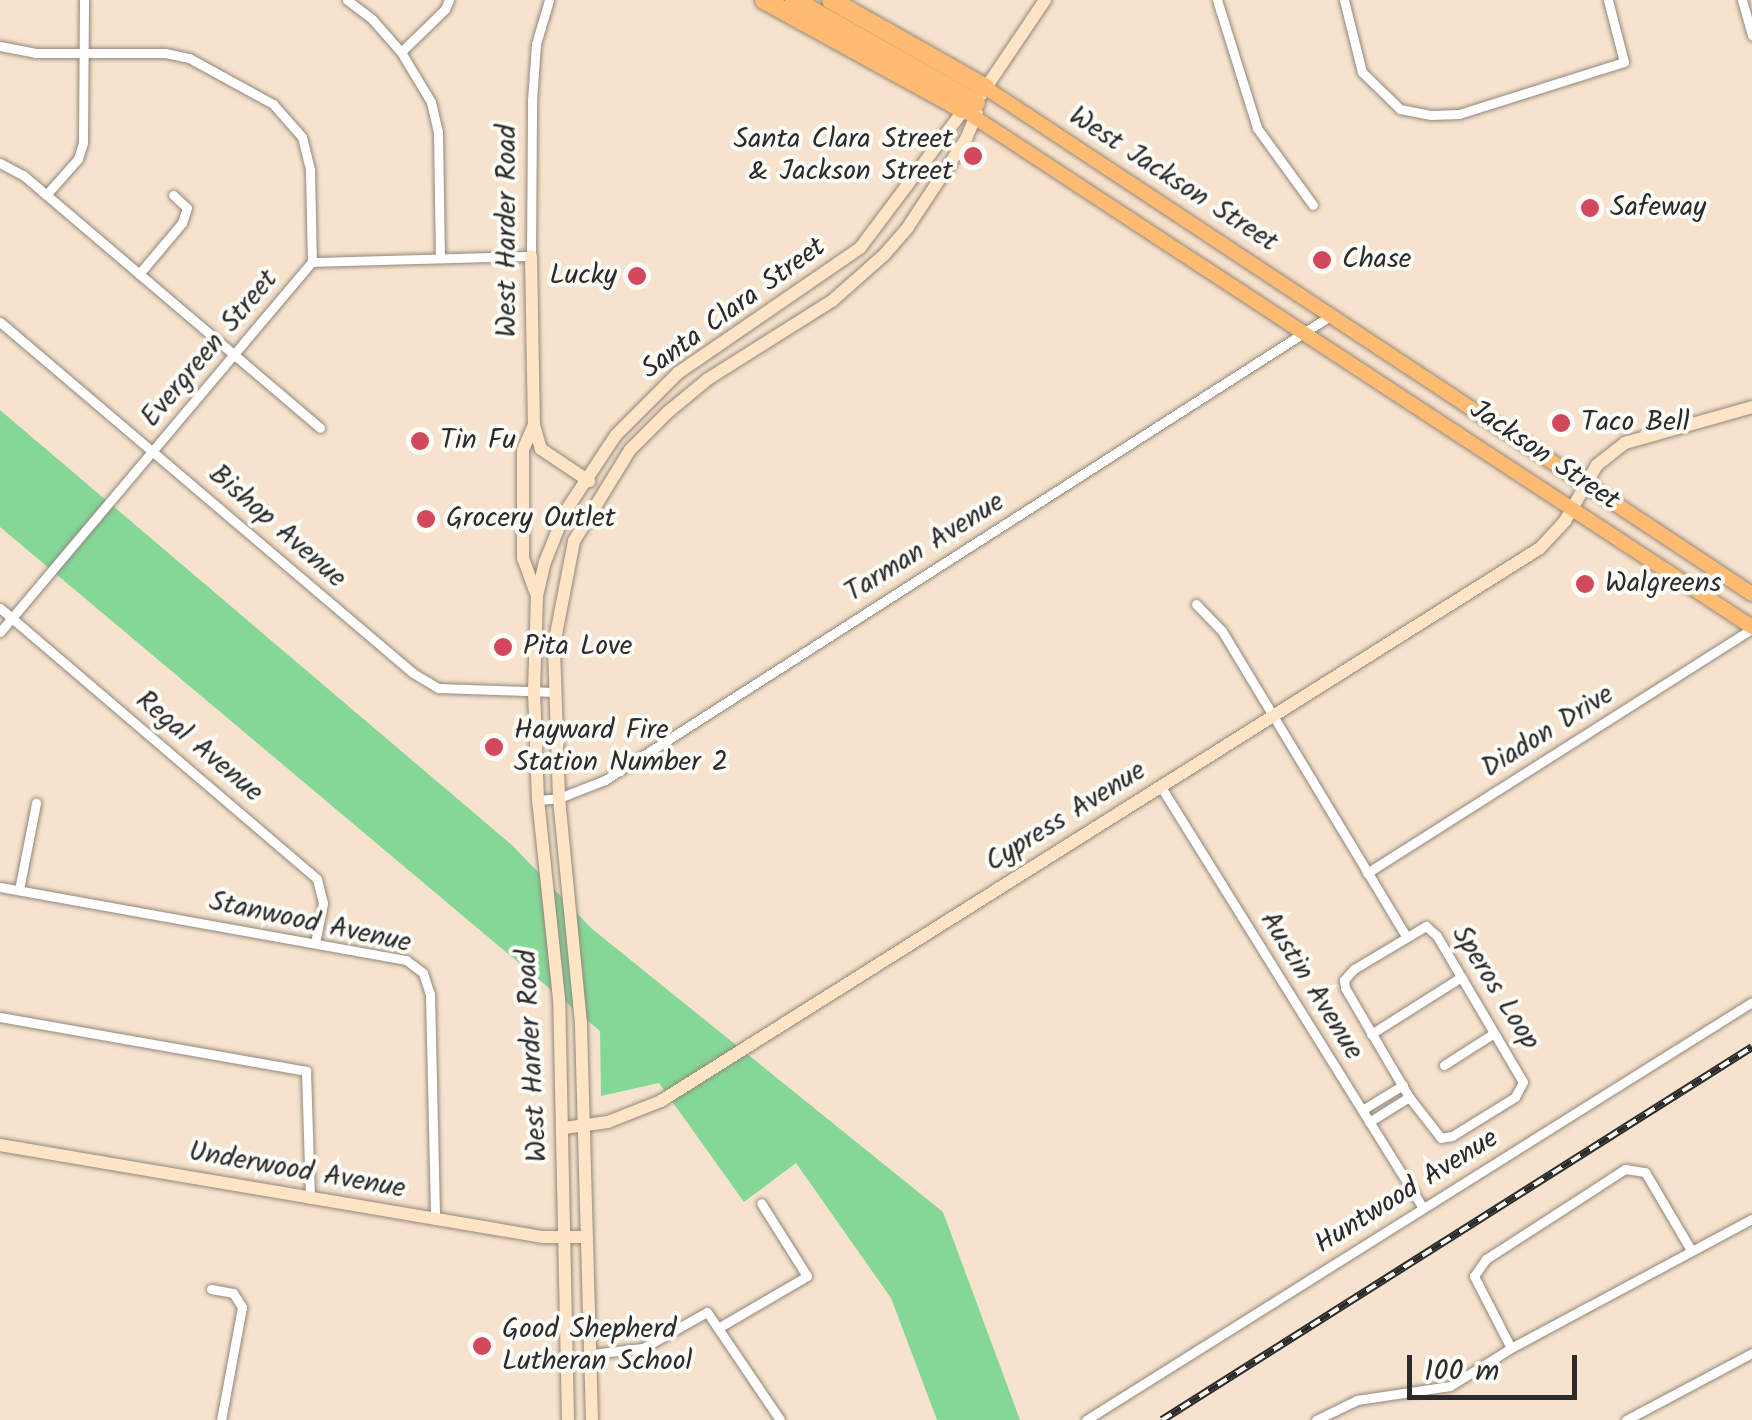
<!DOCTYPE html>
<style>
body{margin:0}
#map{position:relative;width:1752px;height:1420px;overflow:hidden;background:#f7e3cd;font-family:Kalam,sans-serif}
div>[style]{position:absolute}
.green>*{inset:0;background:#85d798}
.roads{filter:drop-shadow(0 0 2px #91877c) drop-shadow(0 0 2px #91877c)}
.street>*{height:9px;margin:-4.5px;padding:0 4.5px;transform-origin:4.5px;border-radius:4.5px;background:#fff}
.secondary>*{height:12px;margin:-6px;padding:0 6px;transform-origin:6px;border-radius:6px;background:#ffe4c6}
.primary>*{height:14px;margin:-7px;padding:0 7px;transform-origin:7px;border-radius:7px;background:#ffbb71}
.highway>*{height:18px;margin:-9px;padding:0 9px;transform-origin:9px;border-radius:9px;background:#ffbb71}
.rail>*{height:8px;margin-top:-4px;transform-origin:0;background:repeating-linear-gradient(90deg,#fdfcf7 0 11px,#2b2b2b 0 22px);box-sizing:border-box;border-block:2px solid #2b2b2b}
.dots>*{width:28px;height:28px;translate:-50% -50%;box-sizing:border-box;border:5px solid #fdfcf7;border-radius:50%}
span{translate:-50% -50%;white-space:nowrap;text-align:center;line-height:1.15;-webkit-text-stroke:8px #fdfcf7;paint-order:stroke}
.poi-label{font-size:28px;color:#2b2b2b}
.right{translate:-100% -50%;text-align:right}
.left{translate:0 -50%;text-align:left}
.street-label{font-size:28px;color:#2b2b2b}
.scale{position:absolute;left:1407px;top:1355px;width:170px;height:45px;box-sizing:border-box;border:5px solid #2b2b2b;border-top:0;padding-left:12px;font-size:30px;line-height:35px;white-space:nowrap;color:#2b2b2b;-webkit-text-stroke:8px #fdfcf7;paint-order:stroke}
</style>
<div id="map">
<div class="green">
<div style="clip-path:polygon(0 410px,513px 846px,591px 928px,943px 1212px,1020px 1420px,937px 1420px,891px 1298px,796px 1163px,744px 1202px,659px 1083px,601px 1096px,600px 1031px,0 527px)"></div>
</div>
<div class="roads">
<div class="street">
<div style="left:347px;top:0;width:31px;rotate:37deg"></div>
<div style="left:372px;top:19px;width:44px;rotate:48.7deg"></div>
<div style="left:401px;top:52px;width:58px;rotate:59deg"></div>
<div style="left:431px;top:102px;width:31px;rotate:77deg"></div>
<div style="left:438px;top:132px;width:126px;rotate:89.1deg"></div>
<div style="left:1217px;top:0;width:134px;rotate:72.6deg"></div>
<div style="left:1257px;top:128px;width:95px;rotate:54deg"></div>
<div style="left:1344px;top:0;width:74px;rotate:76deg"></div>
<div style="left:1362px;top:72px;width:53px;rotate:44.2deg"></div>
<div style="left:1400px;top:109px;width:32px;rotate:11deg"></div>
<div style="left:1431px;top:115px;width:28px;rotate:-2deg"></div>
<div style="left:1459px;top:114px;width:173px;rotate:-17.5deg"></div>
<div style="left:1624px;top:62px;width:64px;rotate:-104.5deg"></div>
<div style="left:1742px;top:0;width:37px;rotate:74deg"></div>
<div style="left:0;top:46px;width:36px;rotate:11deg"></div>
<div style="left:35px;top:53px;width:130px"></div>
<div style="left:165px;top:53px;width:25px;rotate:12deg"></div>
<div style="left:189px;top:58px;width:96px;rotate:28.7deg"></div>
<div style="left:273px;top:104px;width:44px;rotate:48.7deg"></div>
<div style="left:302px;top:137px;width:34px;rotate:76deg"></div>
<div style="left:310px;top:170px;width:92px;rotate:88.8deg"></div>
<div style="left:401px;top:52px;width:62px;rotate:-44.3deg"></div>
<div style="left:445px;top:9px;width:10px;rotate:-66deg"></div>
<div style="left:0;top:163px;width:26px;rotate:28deg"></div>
<div style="left:23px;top:175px;width:390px;rotate:40.4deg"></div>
<div style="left:46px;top:195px;width:48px;rotate:-48.4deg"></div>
<div style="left:78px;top:159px;width:17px;rotate:-73deg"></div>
<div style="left:83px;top:143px;width:143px;rotate:-89.6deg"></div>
<div style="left:139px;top:274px;width:67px;rotate:-49.9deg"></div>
<div style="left:182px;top:223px;width:16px;rotate:-72deg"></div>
<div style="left:187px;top:208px;width:19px;rotate:-137deg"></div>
<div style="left:0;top:322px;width:542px;rotate:40.36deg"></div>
<div style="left:413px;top:673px;width:29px;rotate:31deg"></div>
<div style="left:438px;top:688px;width:117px;rotate:2deg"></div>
<div style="left:1196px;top:604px;width:37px;rotate:46deg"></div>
<div style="left:1222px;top:631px;width:356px;rotate:58.9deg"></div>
<div style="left:0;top:608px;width:417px;rotate:40.5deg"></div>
<div style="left:317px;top:879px;width:25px;rotate:76deg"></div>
<div style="left:323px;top:903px;width:41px;rotate:101.3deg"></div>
<div style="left:0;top:632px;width:484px;rotate:-49.9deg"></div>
<div style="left:312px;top:262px;width:219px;rotate:-1.6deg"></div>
<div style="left:531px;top:256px;width:155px;rotate:-89.6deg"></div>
<div style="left:532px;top:101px;width:57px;rotate:-86deg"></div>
<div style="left:536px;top:44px;width:46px;rotate:-73.5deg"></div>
<div style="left:1161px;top:787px;width:496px;rotate:58.1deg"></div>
<div style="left:538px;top:800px;width:21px;rotate:-5deg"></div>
<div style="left:559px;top:798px;width:49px;rotate:-21.4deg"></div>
<div style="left:605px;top:780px;width:861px;rotate:-32.62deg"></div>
<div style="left:1367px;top:873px;width:456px;rotate:-32.4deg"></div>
<div style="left:0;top:887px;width:413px;rotate:10.2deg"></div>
<div style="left:406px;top:960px;width:21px;rotate:37deg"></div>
<div style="left:423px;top:973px;width:22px;rotate:72deg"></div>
<div style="left:430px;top:994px;width:226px;rotate:88.7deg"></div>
<div style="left:19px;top:890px;width:89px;rotate:-78.9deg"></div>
<div style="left:1426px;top:926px;width:15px;rotate:42deg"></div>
<div style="left:1437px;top:936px;width:169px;rotate:59.5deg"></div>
<div style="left:1523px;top:1082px;width:17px;rotate:118deg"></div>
<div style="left:1515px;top:1097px;width:74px;rotate:148.2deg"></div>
<div style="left:1452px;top:1136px;width:11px;rotate:170deg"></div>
<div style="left:1441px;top:1138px;width:52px;rotate:-128deg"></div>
<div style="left:1409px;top:1097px;width:126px;rotate:-120.4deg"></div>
<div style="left:1345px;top:988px;width:8px;rotate:-97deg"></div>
<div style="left:1344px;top:980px;width:15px;rotate:-48deg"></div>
<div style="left:1354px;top:969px;width:84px;rotate:-30.8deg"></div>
<div style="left:0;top:1017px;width:311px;rotate:10deg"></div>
<div style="left:306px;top:1071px;width:128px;rotate:88.2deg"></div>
<div style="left:1371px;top:1034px;width:107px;rotate:-32.3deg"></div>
<div style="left:1444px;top:1065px;width:59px;rotate:-32.6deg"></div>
<div style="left:1362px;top:1110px;width:48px;rotate:-31.4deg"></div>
<div style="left:1369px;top:1122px;width:47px;rotate:-32deg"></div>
<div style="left:211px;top:1289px;width:22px;rotate:10deg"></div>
<div style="left:233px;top:1293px;width:17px;rotate:57deg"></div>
<div style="left:242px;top:1307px;width:115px;rotate:100.5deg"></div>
<div style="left:718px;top:1328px;width:103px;rotate:-30.3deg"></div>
<div style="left:807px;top:1276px;width:86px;rotate:-122.2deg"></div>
<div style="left:1511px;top:1348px;width:81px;rotate:-117.2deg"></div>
<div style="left:1474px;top:1276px;width:21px;rotate:-55deg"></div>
<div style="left:1486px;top:1259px;width:166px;rotate:-32.9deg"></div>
<div style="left:1625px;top:1169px;width:20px;rotate:9deg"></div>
<div style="left:1645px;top:1172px;width:91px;rotate:59.5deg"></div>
<div style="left:592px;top:1354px;width:51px;rotate:-6.7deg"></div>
<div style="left:643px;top:1348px;width:73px;rotate:-29.4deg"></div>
<div style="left:707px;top:1312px;width:130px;rotate:55.9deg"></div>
<div style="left:1086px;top:1420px;width:786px;rotate:-32.11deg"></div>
<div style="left:1316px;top:1420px;width:46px;rotate:-26deg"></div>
<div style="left:1357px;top:1400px;width:94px;rotate:-8.6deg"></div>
<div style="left:1450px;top:1386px;width:72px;rotate:-31.9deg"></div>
<div style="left:1511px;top:1348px;width:273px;rotate:-28.2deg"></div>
<div style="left:1626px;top:1420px;width:143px;rotate:-28deg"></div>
</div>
<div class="secondary">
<div style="left:981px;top:95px;width:115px;rotate:-56deg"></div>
<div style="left:531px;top:256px;width:169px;rotate:89deg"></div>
<div style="left:534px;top:425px;width:25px;rotate:74deg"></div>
<div style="left:541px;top:449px;width:58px;rotate:33.7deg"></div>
<div style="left:534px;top:425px;width:27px;rotate:114deg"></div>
<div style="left:523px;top:450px;width:108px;rotate:90deg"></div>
<div style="left:523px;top:558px;width:37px;rotate:70deg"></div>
<div style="left:564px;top:1128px;width:44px;rotate:-7.8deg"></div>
<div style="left:608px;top:1122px;width:57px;rotate:-21.6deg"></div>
<div style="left:661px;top:1101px;width:1038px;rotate:-32.17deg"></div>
<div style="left:1540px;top:548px;width:37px;rotate:-47deg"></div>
<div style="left:1565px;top:521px;width:64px;rotate:-60.3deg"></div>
<div style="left:1597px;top:465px;width:36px;rotate:-38deg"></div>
<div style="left:1625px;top:443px;width:132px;rotate:-15.8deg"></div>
<div style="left:0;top:1145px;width:551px;rotate:9.62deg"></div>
<div style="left:543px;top:1237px;width:43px"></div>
<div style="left:568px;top:1420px;width:421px;rotate:-91.2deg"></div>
<div style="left:559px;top:999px;width:200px;rotate:-96deg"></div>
<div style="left:538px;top:800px;width:109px;rotate:-92.1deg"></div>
<div style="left:534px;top:691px;width:95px;rotate:-88.2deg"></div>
<div style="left:537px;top:596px;width:35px;rotate:-77deg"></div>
<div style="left:545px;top:562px;width:54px;rotate:-68.2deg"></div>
<div style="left:565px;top:512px;width:92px;rotate:-56.5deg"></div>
<div style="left:616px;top:435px;width:88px;rotate:-45deg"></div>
<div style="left:678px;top:373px;width:221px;rotate:-34.5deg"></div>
<div style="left:860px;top:248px;width:176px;rotate:-53.1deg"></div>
<div style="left:592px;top:1420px;width:397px;rotate:-91.6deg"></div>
<div style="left:581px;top:1023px;width:226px;rotate:-95.6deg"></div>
<div style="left:559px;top:798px;width:153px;rotate:-91.9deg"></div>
<div style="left:554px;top:645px;width:106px;rotate:-79.1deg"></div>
<div style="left:574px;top:541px;width:107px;rotate:-58.4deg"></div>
<div style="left:630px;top:450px;width:54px;rotate:-45deg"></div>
<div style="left:668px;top:412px;width:52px;rotate:-39.5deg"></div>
<div style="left:708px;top:379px;width:146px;rotate:-32.2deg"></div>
<div style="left:832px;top:301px;width:69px;rotate:-41.5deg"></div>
<div style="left:884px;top:255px;width:37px;rotate:-49deg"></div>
<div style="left:908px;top:227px;width:105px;rotate:-56.6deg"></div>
<div style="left:966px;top:139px;width:28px;rotate:-67deg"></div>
</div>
<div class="primary">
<div style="left:986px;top:88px;width:918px;rotate:33.45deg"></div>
<div style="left:962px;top:109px;width:945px;rotate:33.25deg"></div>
</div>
<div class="highway">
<div style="left:764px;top:0;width:226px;rotate:28.8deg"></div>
<div style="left:794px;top:0;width:209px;rotate:29.5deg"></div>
<div style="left:831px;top:0;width:178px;rotate:29.6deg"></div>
</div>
</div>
<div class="rail">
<div style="left:1162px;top:1420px;width:698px;rotate:-32.3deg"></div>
</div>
<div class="dots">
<div style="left:973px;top:156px;background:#d1495b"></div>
<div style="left:1590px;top:208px;background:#d1495b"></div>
<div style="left:1322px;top:260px;background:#d1495b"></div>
<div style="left:637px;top:276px;background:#d1495b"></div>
<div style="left:1561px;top:423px;background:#d1495b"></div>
<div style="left:420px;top:441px;background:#d1495b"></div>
<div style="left:426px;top:519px;background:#d1495b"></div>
<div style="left:1585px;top:584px;background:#d1495b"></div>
<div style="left:503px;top:647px;background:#d1495b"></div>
<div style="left:494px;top:747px;background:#d1495b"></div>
<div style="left:482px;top:1346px;background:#d1495b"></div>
</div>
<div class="poi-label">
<span class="right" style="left:953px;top:156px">Santa Clara Street<br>&amp; Jackson Street</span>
<span class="left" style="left:1610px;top:208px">Safeway</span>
<span class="left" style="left:1342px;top:260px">Chase</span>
<span class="right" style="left:617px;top:276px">Lucky</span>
<span class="left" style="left:1581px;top:423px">Taco Bell</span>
<span class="left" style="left:440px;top:441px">Tin Fu</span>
<span class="left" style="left:446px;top:519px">Grocery Outlet</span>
<span class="left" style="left:1605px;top:584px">Walgreens</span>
<span class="left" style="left:523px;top:647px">Pita Love</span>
<span class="left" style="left:514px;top:747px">Hayward Fire<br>Station Number 2</span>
<span class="left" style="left:502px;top:1346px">Good Shepherd<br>Lutheran School</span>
</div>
<div class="street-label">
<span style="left:1173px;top:180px;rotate:33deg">West Jackson Street</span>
<span style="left:508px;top:231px;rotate:-90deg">West Harder Road</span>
<span style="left:734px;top:309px;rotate:-36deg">Santa Clara Street</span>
<span style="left:210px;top:349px;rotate:-50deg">Evergreen Street</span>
<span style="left:1544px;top:456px;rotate:34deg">Jackson Street</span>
<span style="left:277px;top:527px;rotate:41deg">Bishop Avenue</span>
<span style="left:925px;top:548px;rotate:-32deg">Tarman Avenue</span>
<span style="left:1548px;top:732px;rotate:-32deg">Diadon Drive</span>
<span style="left:199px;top:747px;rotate:40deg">Regal Avenue</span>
<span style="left:1066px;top:817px;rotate:-32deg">Cypress Avenue</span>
<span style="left:310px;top:923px;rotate:12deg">Stanwood Avenue</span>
<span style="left:1311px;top:986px;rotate:58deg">Austin Avenue</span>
<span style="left:1495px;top:988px;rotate:58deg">Speros Loop</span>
<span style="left:533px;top:1056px;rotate:-93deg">West Harder Road</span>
<span style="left:297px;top:1171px;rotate:10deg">Underwood Avenue</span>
<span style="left:1407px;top:1192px;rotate:-32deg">Huntwood Avenue</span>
</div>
<div class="scale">100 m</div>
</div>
